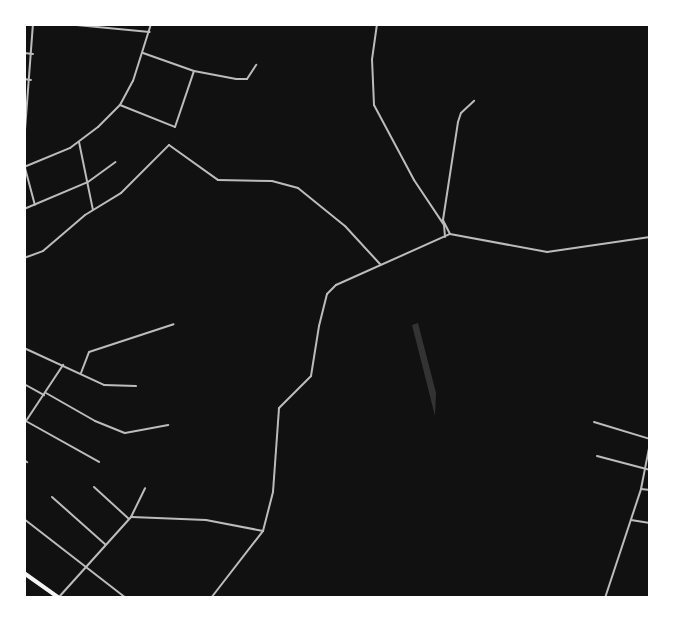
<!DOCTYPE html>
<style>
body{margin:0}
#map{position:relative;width:674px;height:622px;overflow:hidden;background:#111;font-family:Manrope,sans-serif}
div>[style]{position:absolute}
.water>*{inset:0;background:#333}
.minor>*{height:2px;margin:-1px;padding:0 1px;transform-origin:1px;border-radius:1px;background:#bcbcbc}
.trunk>*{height:4px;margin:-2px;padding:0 2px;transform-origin:2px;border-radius:2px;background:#f5f5f5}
span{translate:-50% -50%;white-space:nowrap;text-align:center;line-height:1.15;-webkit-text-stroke:6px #fff;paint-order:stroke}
.frame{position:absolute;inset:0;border:26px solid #fff;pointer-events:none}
</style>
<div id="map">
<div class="water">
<div style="clip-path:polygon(418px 323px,436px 393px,435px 416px,412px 325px)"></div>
</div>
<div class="minor">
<div style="left:66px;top:24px;width:84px;rotate:5.4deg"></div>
<div style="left:377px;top:24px;width:35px;rotate:98deg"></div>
<div style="left:372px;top:59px;width:46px;rotate:87.5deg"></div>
<div style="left:374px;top:105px;width:85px;rotate:61.9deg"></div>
<div style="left:414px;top:180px;width:54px;rotate:56.3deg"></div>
<div style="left:444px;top:225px;width:12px;rotate:85deg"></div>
<div style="left:24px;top:25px;width:8px;rotate:-7deg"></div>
<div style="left:24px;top:53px;width:9px;rotate:6deg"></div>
<div style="left:143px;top:53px;width:54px;rotate:19.4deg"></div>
<div style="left:194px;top:71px;width:43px;rotate:10.8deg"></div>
<div style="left:236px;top:79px;width:11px"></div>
<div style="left:247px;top:79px;width:17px;rotate:-57deg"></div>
<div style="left:24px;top:79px;width:7px;rotate:8deg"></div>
<div style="left:120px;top:105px;width:59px;rotate:21.8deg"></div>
<div style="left:175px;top:127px;width:59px;rotate:-71.3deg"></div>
<div style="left:79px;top:142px;width:69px;rotate:78.4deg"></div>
<div style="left:24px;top:143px;width:119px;rotate:-85.7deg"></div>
<div style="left:24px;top:167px;width:50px;rotate:-22.4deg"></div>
<div style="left:70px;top:148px;width:35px;rotate:-37deg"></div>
<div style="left:98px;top:127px;width:31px;rotate:-45deg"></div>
<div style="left:120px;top:105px;width:27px;rotate:-62deg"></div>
<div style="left:133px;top:81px;width:60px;rotate:-72.5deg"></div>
<div style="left:25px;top:168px;width:38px;rotate:75deg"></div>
<div style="left:24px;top:209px;width:69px;rotate:-22.9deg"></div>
<div style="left:88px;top:182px;width:34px;rotate:-36deg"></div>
<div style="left:450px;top:234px;width:16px;rotate:-117deg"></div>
<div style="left:443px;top:220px;width:99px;rotate:-81.3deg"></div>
<div style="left:458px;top:122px;width:9px;rotate:-72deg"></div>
<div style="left:461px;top:113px;width:18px;rotate:-43deg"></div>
<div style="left:24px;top:258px;width:20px;rotate:-20deg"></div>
<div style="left:43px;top:251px;width:55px;rotate:-40.6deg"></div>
<div style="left:85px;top:215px;width:42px;rotate:-31.4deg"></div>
<div style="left:121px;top:193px;width:68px;rotate:-45deg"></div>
<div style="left:169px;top:145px;width:60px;rotate:35.5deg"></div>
<div style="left:218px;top:180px;width:54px;rotate:1.1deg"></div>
<div style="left:272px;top:181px;width:27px;rotate:15deg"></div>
<div style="left:298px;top:188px;width:60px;rotate:39deg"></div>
<div style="left:345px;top:226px;width:52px;rotate:47.4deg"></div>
<div style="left:24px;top:348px;width:88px;rotate:24.8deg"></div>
<div style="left:104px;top:385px;width:32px;rotate:2deg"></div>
<div style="left:81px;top:373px;width:22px;rotate:-69deg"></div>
<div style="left:89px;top:352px;width:89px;rotate:-18.2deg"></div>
<div style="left:24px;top:384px;width:23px;rotate:29deg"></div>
<div style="left:46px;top:393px;width:56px;rotate:29.7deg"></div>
<div style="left:95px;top:421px;width:32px;rotate:22deg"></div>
<div style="left:125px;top:433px;width:44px;rotate:-10.5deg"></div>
<div style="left:24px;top:420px;width:86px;rotate:29.2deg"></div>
<div style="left:594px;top:422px;width:59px;rotate:16.9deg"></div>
<div style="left:24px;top:424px;width:71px;rotate:-56.5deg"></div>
<div style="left:597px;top:456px;width:55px;rotate:14.8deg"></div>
<div style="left:24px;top:460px;width:4px;rotate:34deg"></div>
<div style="left:94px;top:487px;width:47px;rotate:42.4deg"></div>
<div style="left:641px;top:489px;width:9px;rotate:6deg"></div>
<div style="left:52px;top:497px;width:71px;rotate:41.6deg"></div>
<div style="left:132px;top:517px;width:74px;rotate:2.3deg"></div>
<div style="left:206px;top:520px;width:58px;rotate:10.9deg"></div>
<div style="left:24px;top:519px;width:129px;rotate:37.8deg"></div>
<div style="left:631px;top:520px;width:19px;rotate:9deg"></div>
<div style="left:59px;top:597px;width:108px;rotate:-48deg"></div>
<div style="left:131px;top:517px;width:32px;rotate:-64deg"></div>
<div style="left:211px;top:598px;width:85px;rotate:-52.2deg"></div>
<div style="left:263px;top:531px;width:40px;rotate:-75.6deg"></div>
<div style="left:273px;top:492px;width:84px;rotate:-85.9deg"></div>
<div style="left:279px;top:408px;width:45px;rotate:-45deg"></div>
<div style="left:311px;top:376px;width:51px;rotate:-80.9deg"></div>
<div style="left:319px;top:326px;width:33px;rotate:-76deg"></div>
<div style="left:327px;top:294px;width:13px;rotate:-45deg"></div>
<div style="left:336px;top:285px;width:125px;rotate:-24.1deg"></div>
<div style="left:450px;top:234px;width:99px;rotate:10.5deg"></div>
<div style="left:547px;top:252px;width:104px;rotate:-8.3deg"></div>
<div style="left:605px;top:598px;width:115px;rotate:-71.7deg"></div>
<div style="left:641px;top:489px;width:47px;rotate:-78.9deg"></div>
</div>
<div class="trunk">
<div style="left:24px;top:573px;width:43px;rotate:35.5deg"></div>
</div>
<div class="frame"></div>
</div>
